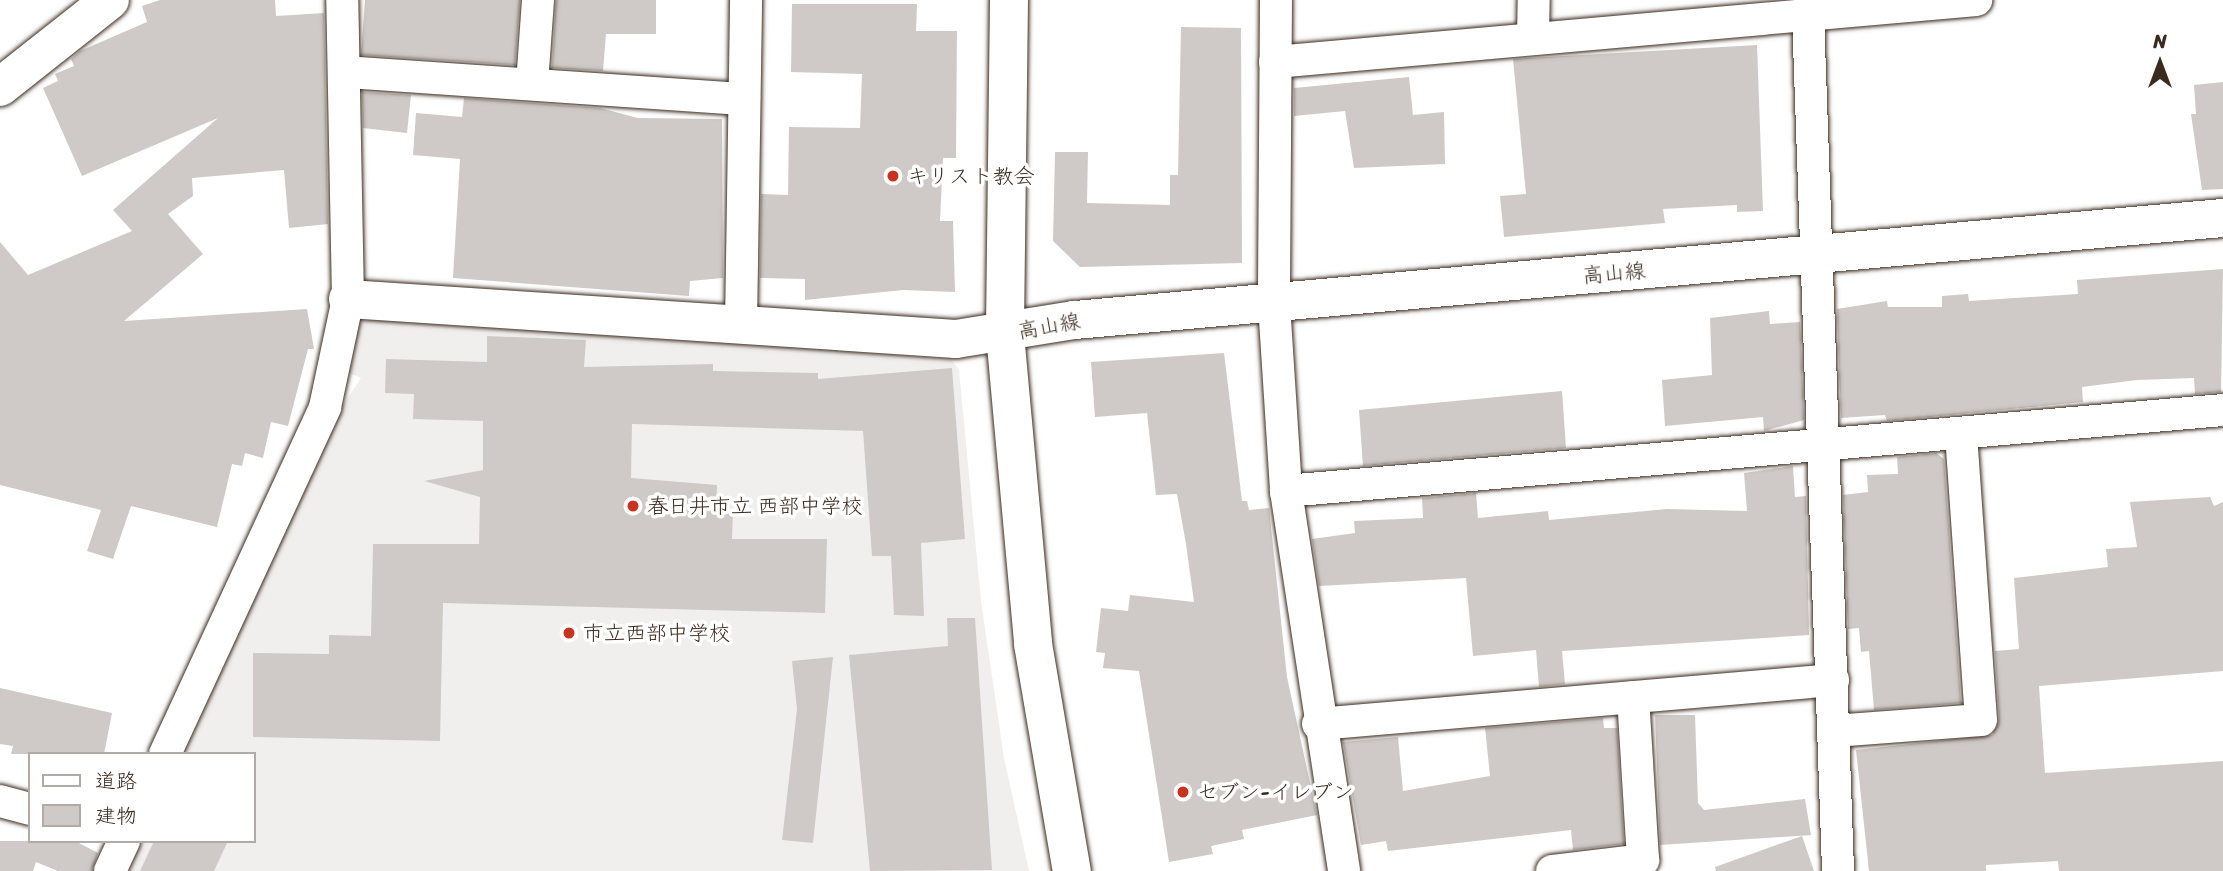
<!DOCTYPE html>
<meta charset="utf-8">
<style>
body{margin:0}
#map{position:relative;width:2223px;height:871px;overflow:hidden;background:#fff;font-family:Sriracha,"Klee One",sans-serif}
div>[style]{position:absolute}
.built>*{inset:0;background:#f1efee}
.building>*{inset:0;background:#cfcac7}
.roads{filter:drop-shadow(0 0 2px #3b2a1e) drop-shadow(0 0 2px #3b2a1e)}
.minor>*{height:32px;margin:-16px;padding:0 16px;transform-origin:16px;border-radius:16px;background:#fff}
.tertiary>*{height:38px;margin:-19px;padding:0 19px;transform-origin:19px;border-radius:19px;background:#fff}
.primary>*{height:38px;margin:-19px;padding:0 19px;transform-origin:19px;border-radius:19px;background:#fff}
.dots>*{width:19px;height:19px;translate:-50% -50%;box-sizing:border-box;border:4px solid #fff;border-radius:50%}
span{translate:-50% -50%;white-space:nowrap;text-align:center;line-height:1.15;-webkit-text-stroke:7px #fff;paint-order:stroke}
.poi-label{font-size:21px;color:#3b2a1e}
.left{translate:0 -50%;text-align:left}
.street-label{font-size:21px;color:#3b2a1e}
.legend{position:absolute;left:28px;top:752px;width:228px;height:91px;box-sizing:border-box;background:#fff;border:2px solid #b1aaa5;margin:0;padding:9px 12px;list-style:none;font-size:21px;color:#3b2a1e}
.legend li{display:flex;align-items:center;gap:14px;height:35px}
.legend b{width:35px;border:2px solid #b1aaa5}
.north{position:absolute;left:2125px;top:28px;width:70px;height:70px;-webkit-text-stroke:5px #fff;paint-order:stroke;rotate:0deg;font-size:19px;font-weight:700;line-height:28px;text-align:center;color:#3b2a1e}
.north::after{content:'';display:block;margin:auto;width:24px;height:32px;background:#3b2a1e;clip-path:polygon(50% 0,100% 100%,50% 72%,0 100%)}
</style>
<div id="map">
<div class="built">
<div style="clip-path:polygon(377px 315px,951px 359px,959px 370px,981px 601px,1004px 758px,1029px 871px,121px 871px,135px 841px,254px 841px,254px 754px,176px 754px,339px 411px,361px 378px,349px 373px,356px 326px)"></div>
</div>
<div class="building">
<div style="clip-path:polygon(160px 0,275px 0,276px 16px,324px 13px,328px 224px,289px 228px,284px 170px,192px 178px,193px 196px,168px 214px,203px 254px,124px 321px,307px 309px,314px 349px,308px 349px,288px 426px,271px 422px,263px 458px,245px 453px,242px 466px,232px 464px,217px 527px,131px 506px,113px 559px,87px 551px,101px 510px,0 485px,0 242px,28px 275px,132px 231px,113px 210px,218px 118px,82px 176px,43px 88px,58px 81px,55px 74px,74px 66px,71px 59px,80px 51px,147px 22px,142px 6px)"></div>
<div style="clip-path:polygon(365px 0,520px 0,515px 65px,361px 55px)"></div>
<div style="clip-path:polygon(556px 0,656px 0,656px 34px,606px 34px,603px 71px,552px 68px)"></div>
<div style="clip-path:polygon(792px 4px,917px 4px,916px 31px,957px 31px,956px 158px,943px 158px,940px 221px,953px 221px,955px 292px,903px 290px,805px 300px,805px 279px,760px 278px,761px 194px,788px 195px,789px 127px,860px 128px,862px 74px,791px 72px)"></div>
<div style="clip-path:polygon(1181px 27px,1241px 28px,1242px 263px,1080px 267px,1053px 241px,1055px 152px,1088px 152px,1087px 203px,1170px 205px,1170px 175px,1178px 175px)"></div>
<div style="clip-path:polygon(1757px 45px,1763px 211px,1737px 212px,1737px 205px,1663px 209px,1665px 223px,1504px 237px,1500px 196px,1526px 194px,1513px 59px)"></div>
<div style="clip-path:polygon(1409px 77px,1413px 115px,1444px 112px,1445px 164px,1354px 168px,1345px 111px,1294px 116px,1294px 88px)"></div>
<div style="clip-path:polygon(2223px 82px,2223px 189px,2202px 190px,2191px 114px,2196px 114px,2194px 85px)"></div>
<div style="clip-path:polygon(362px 92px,411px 95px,407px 133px,363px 128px)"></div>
<div style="clip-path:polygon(464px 98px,600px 108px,638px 118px,722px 119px,723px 278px,690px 281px,689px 296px,453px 278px,460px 159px,413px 155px,416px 113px,462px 117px)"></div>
<div style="clip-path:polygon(2223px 269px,2221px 392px,2195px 394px,2194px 378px,2137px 380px,2082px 387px,2083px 402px,1887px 421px,1885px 415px,1841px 418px,1837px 309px,1887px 301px,1888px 307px,1942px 307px,1942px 296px,1968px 294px,1969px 301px,2078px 294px,2077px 280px)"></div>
<div style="clip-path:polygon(1769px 311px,1770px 324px,1800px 322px,1804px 420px,1764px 431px,1763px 417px,1665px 426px,1662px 380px,1712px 375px,1710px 318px)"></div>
<div style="clip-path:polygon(487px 336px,586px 340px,584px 367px,713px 364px,713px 371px,818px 373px,818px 379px,952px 368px,965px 539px,921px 543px,924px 616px,894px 615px,891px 556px,872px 556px,863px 431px,632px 424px,631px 478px,717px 485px,716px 509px,733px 511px,732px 539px,827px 539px,825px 613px,443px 603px,440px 741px,253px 737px,253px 653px,329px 654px,329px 635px,371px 636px,373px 544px,479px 544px,480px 497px,424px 481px,483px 470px,483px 421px,413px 419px,414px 394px,385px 393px,386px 359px,487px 362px)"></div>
<div style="clip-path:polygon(1224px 353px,1242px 501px,1247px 501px,1249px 510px,1269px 508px,1287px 677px,1317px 815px,1242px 830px,1244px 839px,1211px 846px,1213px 854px,1169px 862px,1139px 671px,1103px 668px,1105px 653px,1096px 652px,1101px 608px,1128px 611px,1130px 595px,1194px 602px,1186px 544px,1177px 494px,1156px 495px,1147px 413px,1095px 417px,1091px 362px)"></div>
<div style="clip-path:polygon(1562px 391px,1566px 448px,1363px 466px,1359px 410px)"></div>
<div style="clip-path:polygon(1936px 453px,1944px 459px,1961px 703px,1874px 710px,1869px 651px,1861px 652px,1859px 628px,1848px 629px,1843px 495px,1868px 492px,1867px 475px,1898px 474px,1897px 457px)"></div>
<div style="clip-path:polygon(1793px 466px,1795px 497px,1806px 496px,1809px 635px,1562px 651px,1565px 684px,1539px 687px,1536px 650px,1473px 656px,1466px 578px,1319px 586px,1312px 539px,1355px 533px,1354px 521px,1423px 518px,1422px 498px,1476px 493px,1478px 518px,1548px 511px,1549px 520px,1667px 509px,1747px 511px,1744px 473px)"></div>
<div style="clip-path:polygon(2210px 497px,2214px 506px,2223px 502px,2223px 671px,2039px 686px,2045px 773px,2223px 761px,2223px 871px,2059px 871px,2058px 861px,1986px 865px,1986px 871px,1869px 871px,1856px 750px,1992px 735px,1999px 719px,1995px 651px,2019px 649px,2014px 578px,2108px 567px,2106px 549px,2137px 547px,2130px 502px)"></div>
<div style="clip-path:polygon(947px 618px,975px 618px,992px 870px,870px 871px,849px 655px,948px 646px)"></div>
<div style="clip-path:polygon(833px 657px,813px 843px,782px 840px,797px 709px,792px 661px)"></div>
<div style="clip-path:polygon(0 688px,112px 713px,104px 754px,11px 754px,13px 746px,0 744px)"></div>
<div style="clip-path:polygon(1655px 715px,1695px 715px,1698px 803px,1704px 810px,1805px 799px,1811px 835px,1660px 845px)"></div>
<div style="clip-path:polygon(1603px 718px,1604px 728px,1617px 728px,1624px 844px,1573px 850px,1571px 830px,1388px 851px,1386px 841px,1361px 845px,1343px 742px,1398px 737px,1403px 791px,1490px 776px,1485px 728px)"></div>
<div style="clip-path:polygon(1802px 836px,1814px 871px,1716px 871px,1715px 867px)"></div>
<div style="clip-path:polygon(0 841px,75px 841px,98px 853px,92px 871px,58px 871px,36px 862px,33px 871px,0 871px)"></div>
<div style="clip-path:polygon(154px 841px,228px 841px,214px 871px,140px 871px)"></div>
</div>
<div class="roads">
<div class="minor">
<div style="left:1276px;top:0;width:304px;rotate:90.4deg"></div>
<div style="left:1274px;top:304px;width:187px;rotate:86.3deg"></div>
<div style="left:1286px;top:491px;width:384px;rotate:81.3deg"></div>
<div style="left:1808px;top:15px;width:857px;rotate:87.99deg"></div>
<div style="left:1533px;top:39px;width:39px;rotate:-89deg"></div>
<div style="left:1275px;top:62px;width:704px;rotate:-5.05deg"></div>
<div style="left:345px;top:72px;width:400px;rotate:3.9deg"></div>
<div style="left:532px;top:84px;width:84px;rotate:-85.9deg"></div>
<div style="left:741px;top:325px;width:325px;rotate:-89.1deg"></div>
<div style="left:1286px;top:491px;width:940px;rotate:-4.94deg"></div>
<div style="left:1318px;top:724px;width:517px;rotate:-4.88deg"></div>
<div style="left:1834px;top:731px;width:147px;rotate:-4.3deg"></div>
<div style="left:1981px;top:720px;width:287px;rotate:-94deg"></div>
<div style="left:165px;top:754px;width:382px;rotate:-65.2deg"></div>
<div style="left:325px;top:407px;width:110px;rotate:-78deg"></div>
<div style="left:348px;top:299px;width:299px;rotate:-91.1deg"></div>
<div style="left:0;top:801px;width:31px;rotate:15deg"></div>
<div style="left:110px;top:871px;width:33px;rotate:-65deg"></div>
<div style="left:1552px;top:871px;width:92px;rotate:-6.9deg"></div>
<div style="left:1643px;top:860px;width:163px;rotate:-93.5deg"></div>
</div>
<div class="tertiary">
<div style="left:1009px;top:0;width:334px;rotate:90.7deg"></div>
<div style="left:1005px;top:334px;width:311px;rotate:84.8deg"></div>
<div style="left:1033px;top:644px;width:230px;rotate:80.3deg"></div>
<div style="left:348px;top:299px;width:609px;rotate:3.76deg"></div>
<div style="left:956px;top:339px;width:121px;rotate:-9.1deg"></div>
<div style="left:1075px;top:320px;width:1153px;rotate:-5.08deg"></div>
</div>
<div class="primary">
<div style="left:0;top:87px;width:140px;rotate:-38.3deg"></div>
</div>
</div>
<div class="dots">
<div style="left:893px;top:176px;background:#c8321e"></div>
<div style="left:633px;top:506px;background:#c8321e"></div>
<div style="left:569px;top:633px;background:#c8321e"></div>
<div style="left:1183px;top:792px;background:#c8321e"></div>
</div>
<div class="poi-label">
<span class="left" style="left:907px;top:176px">キリスト教会</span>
<span class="left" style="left:647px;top:506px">春日井市立 西部中学校</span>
<span class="left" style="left:583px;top:633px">市立西部中学校</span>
<span class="left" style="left:1197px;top:792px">セブン-イレブン</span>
</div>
<div class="street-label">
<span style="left:1614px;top:273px;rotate:-5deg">高山線</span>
<span style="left:1049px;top:326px;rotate:-10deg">高山線</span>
</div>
<ul class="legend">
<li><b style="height:9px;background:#fff"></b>道路</li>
<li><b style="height:19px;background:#cfcac7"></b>建物</li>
</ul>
<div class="north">N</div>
</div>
